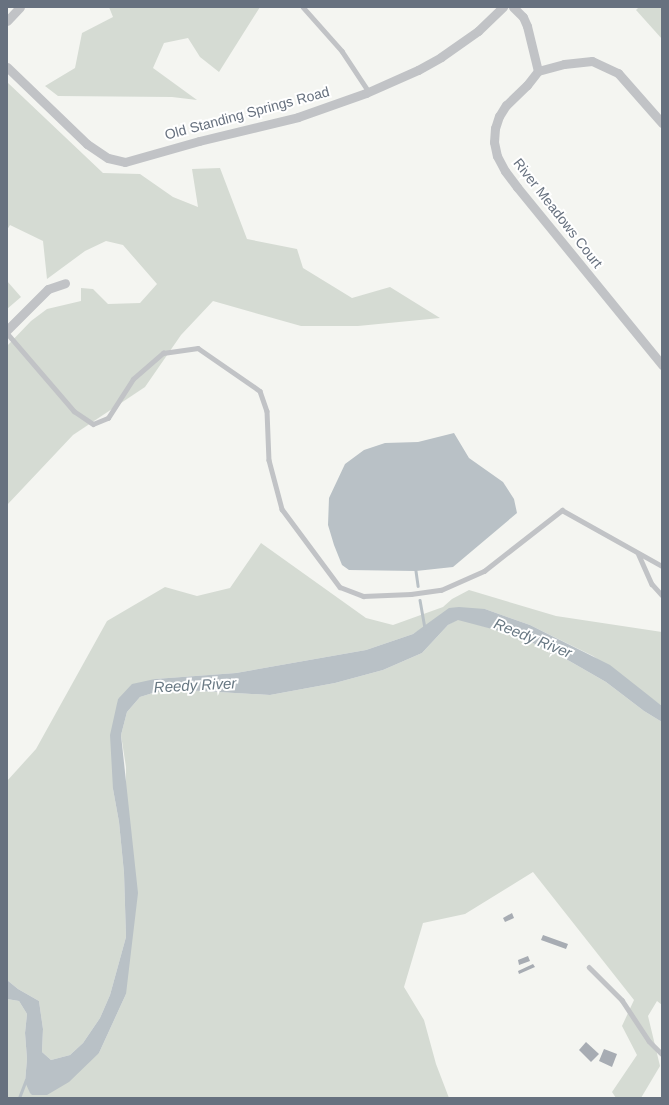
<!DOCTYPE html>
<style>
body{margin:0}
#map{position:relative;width:669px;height:1105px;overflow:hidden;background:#f4f5f1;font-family:Arial,sans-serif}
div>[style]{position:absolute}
.green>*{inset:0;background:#d5dbd3}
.water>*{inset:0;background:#b9c1c6}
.stream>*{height:2.5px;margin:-1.25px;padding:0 1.25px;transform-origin:1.25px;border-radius:1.25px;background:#b9c1c6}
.building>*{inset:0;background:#a7acb3}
.service>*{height:4.5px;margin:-2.25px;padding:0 2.25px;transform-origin:2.25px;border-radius:2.25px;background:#c1c3c6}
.minor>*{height:9px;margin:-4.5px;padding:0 4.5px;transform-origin:4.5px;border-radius:4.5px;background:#c1c3c6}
span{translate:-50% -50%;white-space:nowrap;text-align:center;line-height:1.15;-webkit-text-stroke:4px #fff;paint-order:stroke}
.street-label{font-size:14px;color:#67717f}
.water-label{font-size:15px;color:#687883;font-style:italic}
.frame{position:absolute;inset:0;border:8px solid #67717f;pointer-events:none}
</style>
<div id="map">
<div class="green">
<div style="clip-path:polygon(109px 7px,260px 7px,219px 72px,200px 57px,188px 38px,164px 43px,153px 68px,197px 100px,172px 97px,58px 96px,45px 86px,75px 68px,82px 33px,113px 17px)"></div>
<div style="clip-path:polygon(639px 7px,662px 7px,662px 39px,636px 10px)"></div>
<div style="clip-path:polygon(7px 82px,103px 173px,140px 174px,173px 197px,198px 207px,192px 169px,220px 168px,247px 239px,297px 249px,303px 268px,352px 298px,390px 287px,440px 318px,358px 326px,301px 326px,213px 301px,181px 335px,145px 387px,73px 435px,7px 505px,7px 346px,31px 321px,47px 309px,81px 301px,81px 288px,93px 289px,108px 304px,140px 303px,157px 284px,123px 245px,106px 241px,85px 251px,47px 279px,43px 241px,10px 225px,7px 230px)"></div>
<div style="clip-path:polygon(7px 281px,21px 297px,7px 309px)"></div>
<div style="clip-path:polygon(261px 543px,366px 618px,393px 625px,443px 607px,452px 599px,469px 590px,556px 616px,662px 632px,662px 706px,593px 656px,530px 625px,485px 609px,424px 627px,413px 634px,366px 650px,236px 673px,155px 679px,118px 699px,113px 789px,119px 822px,124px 873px,126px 937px,110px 995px,100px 1018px,83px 1043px,70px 1055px,51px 1060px,42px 1052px,43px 1029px,39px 1001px,18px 989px,7px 980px,7px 781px,36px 749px,107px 621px,165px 587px,197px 596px,230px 588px)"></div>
<div style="clip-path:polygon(458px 619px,515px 635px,559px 655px,606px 682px,644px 711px,662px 722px,662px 1005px,657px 1001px,648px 1016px,660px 1066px,641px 1098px,616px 1098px,612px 1092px,637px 1055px,622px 1026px,634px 1000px,533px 872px,465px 914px,423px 923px,404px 987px,424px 1020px,436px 1064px,449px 1098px,7px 1098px,7px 999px,19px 1001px,27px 1014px,25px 1033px,27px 1059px,25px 1082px,99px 1053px,126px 994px,126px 767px,121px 735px,127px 712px,140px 697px,156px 692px,184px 690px,270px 695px,335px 683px,383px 670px,422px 653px,448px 625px)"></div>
</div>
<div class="water">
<div style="clip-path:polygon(454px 433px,469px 458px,503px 482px,514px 499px,517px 513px,453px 567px,416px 571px,349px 570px,342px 565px,334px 545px,328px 525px,329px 498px,345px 464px,364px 450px,385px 443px,418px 442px)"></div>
<div style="clip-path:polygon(459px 607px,485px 609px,530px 625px,610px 665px,662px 706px,662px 722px,644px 711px,606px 682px,559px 655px,515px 635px,458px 620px,448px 625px,422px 653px,383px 670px,335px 683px,270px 695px,184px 690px,156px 692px,140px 697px,127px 712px,121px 735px,138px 893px,126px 994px,99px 1053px,69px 1082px,47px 1095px,32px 1095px,30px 1093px,25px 1082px,27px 1059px,25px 1033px,27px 1014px,19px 1001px,7px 999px,7px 980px,18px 989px,39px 1001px,43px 1029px,42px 1052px,51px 1060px,70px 1055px,83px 1043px,100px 1018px,110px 995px,126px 937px,124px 873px,119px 822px,113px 789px,110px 735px,118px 699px,132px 684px,155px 679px,236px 673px,366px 650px,413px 634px,449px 608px)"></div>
</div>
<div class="stream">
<div style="left:416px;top:571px;width:15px;rotate:82deg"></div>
<div style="left:420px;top:600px;width:29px;rotate:80deg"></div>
<div style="left:19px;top:1098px;width:19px;rotate:-69deg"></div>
</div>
<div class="building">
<div style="clip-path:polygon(512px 913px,514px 918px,505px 922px,503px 918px)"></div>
<div style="clip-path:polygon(543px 935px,568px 944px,566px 949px,541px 940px)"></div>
<div style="clip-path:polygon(528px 956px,530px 961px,519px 965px,518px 960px)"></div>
<div style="clip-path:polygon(533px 964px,535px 967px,519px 974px,518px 971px)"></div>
<div style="clip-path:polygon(586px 1042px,599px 1054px,591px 1062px,579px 1050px)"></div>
<div style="clip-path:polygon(604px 1049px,617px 1054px,612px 1067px,599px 1061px)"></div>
</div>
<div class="service">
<div style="left:303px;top:7px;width:59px;rotate:48.4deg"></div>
<div style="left:342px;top:51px;width:49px;rotate:56.6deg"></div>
<div style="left:7px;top:333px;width:103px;rotate:49.3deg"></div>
<div style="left:74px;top:411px;width:23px;rotate:34deg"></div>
<div style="left:93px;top:424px;width:16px;rotate:-22deg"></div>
<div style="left:108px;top:418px;width:46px;rotate:-57.3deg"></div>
<div style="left:133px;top:379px;width:40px;rotate:-41deg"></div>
<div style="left:163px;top:353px;width:35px;rotate:-8deg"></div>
<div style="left:198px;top:348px;width:75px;rotate:34.7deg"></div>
<div style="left:260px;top:391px;width:21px;rotate:71deg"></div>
<div style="left:267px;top:411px;width:49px;rotate:87.7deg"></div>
<div style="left:269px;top:460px;width:51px;rotate:75.1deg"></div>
<div style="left:282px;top:509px;width:97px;rotate:53.4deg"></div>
<div style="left:340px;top:587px;width:25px;rotate:21deg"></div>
<div style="left:363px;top:596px;width:48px;rotate:-2.4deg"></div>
<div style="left:411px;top:594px;width:30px;rotate:-8deg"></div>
<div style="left:441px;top:590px;width:47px;rotate:-23.8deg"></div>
<div style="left:484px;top:571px;width:99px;rotate:-38deg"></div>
<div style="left:562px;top:510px;width:115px;rotate:29.2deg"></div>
<div style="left:638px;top:553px;width:34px;rotate:66deg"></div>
<div style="left:652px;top:584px;width:15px;rotate:48deg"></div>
<div style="left:589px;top:967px;width:47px;rotate:45deg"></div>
<div style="left:622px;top:1000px;width:49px;rotate:56.6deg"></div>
<div style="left:649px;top:1041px;width:18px;rotate:45deg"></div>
</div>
<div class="minor">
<div style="left:513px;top:7px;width:14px;rotate:45deg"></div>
<div style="left:523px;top:17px;width:10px;rotate:66deg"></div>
<div style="left:527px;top:26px;width:46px;rotate:76.3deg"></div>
<div style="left:7px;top:21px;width:19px;rotate:-47deg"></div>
<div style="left:7px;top:67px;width:111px;rotate:43.9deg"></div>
<div style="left:87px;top:144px;width:25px;rotate:34deg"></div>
<div style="left:108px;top:158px;width:17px;rotate:13deg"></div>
<div style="left:125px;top:162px;width:77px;rotate:-15.8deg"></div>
<div style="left:199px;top:141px;width:102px;rotate:-13.6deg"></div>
<div style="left:298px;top:117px;width:72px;rotate:-19.4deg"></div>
<div style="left:366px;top:93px;width:57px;rotate:-23.9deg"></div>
<div style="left:418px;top:70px;width:26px;rotate:-29deg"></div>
<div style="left:441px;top:57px;width:45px;rotate:-35.1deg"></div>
<div style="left:478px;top:31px;width:35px;rotate:-44deg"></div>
<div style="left:538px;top:71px;width:18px;rotate:128deg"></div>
<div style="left:527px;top:85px;width:29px;rotate:136deg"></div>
<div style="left:506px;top:105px;width:13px;rotate:122deg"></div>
<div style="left:499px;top:116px;width:13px;rotate:108deg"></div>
<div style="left:495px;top:128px;width:14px;rotate:94deg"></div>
<div style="left:494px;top:142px;width:14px;rotate:78deg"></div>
<div style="left:497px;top:156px;width:17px;rotate:62deg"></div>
<div style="left:505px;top:171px;width:20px;rotate:53deg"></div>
<div style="left:517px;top:187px;width:230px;rotate:50.8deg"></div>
<div style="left:538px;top:71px;width:27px;rotate:-15deg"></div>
<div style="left:564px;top:64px;width:28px;rotate:-6deg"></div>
<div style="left:592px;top:61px;width:29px;rotate:25deg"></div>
<div style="left:618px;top:73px;width:67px;rotate:48.7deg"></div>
<div style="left:7px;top:330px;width:58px;rotate:-45deg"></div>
<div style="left:48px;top:289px;width:18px;rotate:-19deg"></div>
</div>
<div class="street-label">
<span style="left:247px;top:113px;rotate:-15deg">Old Standing Springs Road</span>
<span style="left:558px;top:213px;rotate:52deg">River Meadows Court</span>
</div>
<div class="water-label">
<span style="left:533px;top:638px;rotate:22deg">Reedy River</span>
<span style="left:195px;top:685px;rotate:-3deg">Reedy River</span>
</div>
<div class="frame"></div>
</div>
